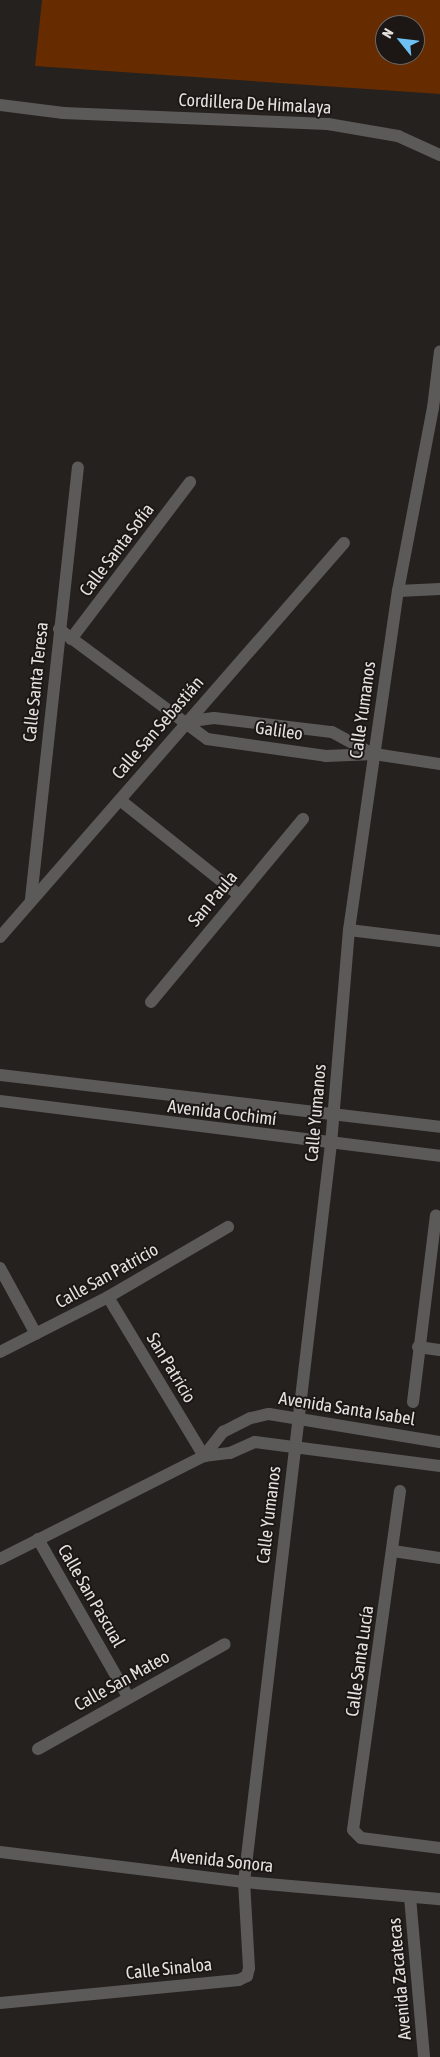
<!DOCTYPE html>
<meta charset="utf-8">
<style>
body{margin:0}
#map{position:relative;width:440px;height:2057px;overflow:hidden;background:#25211e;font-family:"Asap Condensed",sans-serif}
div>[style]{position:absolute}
.green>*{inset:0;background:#662c00}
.minor>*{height:12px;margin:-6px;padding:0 6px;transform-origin:6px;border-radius:6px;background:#5c5a59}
.tertiary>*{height:12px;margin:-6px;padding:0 6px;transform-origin:6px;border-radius:6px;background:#5c5a59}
span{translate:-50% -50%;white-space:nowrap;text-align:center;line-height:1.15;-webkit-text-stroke:4px #1c1715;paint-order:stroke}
.street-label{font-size:18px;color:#e4e1df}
.north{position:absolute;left:375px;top:15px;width:50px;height:50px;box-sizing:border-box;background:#1c1715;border:1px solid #6c6866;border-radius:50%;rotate:299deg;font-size:14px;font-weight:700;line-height:20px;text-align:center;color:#e4e1df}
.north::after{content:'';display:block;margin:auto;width:18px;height:22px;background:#6ec2f3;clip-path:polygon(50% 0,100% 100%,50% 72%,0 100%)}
</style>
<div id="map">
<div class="green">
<div style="clip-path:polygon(evenodd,42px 0,440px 0,440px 94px,35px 66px,42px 0,385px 25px,415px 25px,415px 55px,385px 55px,385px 25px)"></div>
</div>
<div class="minor">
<div style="left:0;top:105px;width:64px;rotate:7.2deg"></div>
<div style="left:63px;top:113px;width:265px;rotate:2.4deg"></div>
<div style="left:328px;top:124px;width:71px;rotate:9.7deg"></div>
<div style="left:398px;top:136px;width:46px;rotate:24.3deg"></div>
<div style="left:398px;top:591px;width:42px;rotate:-2.7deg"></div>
<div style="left:59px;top:629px;width:184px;rotate:36.6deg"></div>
<div style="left:207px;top:739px;width:120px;rotate:8.1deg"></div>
<div style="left:326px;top:756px;width:48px;rotate:-2.4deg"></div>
<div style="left:374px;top:754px;width:67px;rotate:8.6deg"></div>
<div style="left:71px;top:639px;width:197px;rotate:-52.8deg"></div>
<div style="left:185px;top:722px;width:29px;rotate:-8deg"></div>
<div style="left:214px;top:718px;width:119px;rotate:6.8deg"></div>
<div style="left:332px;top:732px;width:44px;rotate:28.3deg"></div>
<div style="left:120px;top:800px;width:152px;rotate:38.6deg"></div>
<div style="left:31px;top:899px;width:434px;rotate:-83.8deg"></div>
<div style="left:349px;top:930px;width:92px;rotate:6.9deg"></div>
<div style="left:0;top:937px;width:523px;rotate:-48.88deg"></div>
<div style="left:151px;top:1002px;width:238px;rotate:-50.3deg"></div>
<div style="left:0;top:1268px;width:75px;rotate:61.4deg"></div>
<div style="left:108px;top:1297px;width:186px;rotate:58.9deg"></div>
<div style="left:418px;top:1347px;width:22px;rotate:8deg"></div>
<div style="left:0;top:1352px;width:121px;rotate:-27deg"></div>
<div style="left:108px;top:1297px;width:139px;rotate:-30.3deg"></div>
<div style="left:413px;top:1402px;width:188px;rotate:-83deg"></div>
<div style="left:204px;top:1456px;width:31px;rotate:-52deg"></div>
<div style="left:223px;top:1432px;width:31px;rotate:-27deg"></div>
<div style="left:251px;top:1418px;width:18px;rotate:-13deg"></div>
<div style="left:269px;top:1414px;width:173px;rotate:9.3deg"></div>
<div style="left:400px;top:1491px;width:342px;rotate:97.9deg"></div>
<div style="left:353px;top:1830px;width:11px;rotate:45deg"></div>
<div style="left:361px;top:1838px;width:80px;rotate:7.2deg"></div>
<div style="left:38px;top:1539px;width:182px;rotate:60.3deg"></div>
<div style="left:393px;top:1551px;width:48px;rotate:8.5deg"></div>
<div style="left:0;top:1559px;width:229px;rotate:-26.8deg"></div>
<div style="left:204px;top:1456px;width:26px;rotate:-7deg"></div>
<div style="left:230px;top:1453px;width:27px;rotate:-24deg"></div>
<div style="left:255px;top:1442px;width:187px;rotate:7.4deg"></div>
<div style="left:38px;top:1749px;width:214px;rotate:-29.3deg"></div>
<div style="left:0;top:1852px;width:246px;rotate:7deg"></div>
<div style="left:244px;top:1882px;width:197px;rotate:5deg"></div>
<div style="left:410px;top:1897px;width:161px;rotate:85deg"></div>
<div style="left:0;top:2003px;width:240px;rotate:-5.5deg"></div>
<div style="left:239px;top:1980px;width:9px;rotate:-27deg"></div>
<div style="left:247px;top:1976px;width:8px;rotate:-76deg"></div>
<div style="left:249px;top:1968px;width:86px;rotate:-93.3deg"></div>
<div style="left:244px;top:1882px;width:743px;rotate:-83.28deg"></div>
<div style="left:331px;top:1144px;width:215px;rotate:-85.2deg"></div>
<div style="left:349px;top:930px;width:343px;rotate:-81.8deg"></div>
<div style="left:398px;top:591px;width:186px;rotate:-79.2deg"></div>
<div style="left:433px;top:408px;width:57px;rotate:-83deg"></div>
</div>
<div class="tertiary">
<div style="left:0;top:1075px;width:443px;rotate:6.7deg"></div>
<div style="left:0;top:1101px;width:443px;rotate:7.1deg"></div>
</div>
<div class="street-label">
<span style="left:255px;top:104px;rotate:3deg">Cordillera De Himalaya</span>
<span style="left:117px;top:550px;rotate:-53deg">Calle Santa Sofía</span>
<span style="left:36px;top:682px;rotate:-84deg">Calle Santa Teresa</span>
<span style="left:363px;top:710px;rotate:-82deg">Calle Yumanos</span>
<span style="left:158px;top:728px;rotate:-49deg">Calle San Sebastián</span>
<span style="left:279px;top:731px;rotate:8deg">Galileo</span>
<span style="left:213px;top:899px;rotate:-50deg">San Paula</span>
<span style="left:222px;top:1113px;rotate:7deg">Avenida Cochimí</span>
<span style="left:316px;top:1113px;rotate:-85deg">Calle Yumanos</span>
<span style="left:107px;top:1276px;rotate:-29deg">Calle San Patricio</span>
<span style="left:171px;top:1368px;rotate:59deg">San Patricio</span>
<span style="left:347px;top:1409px;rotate:9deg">Avenida Santa Isabel</span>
<span style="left:269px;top:1515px;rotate:-83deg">Calle Yumanos</span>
<span style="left:91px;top:1596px;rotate:60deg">Calle San Pascual</span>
<span style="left:360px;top:1661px;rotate:-82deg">Calle Santa Lucía</span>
<span style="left:122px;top:1681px;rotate:-29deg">Calle San Mateo</span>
<span style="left:222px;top:1861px;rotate:6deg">Avenida Sonora</span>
<span style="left:169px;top:1969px;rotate:-6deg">Calle Sinaloa</span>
<span style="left:400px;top:1979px;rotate:-95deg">Avenida Zacatecas</span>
</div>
<div class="north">N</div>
</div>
